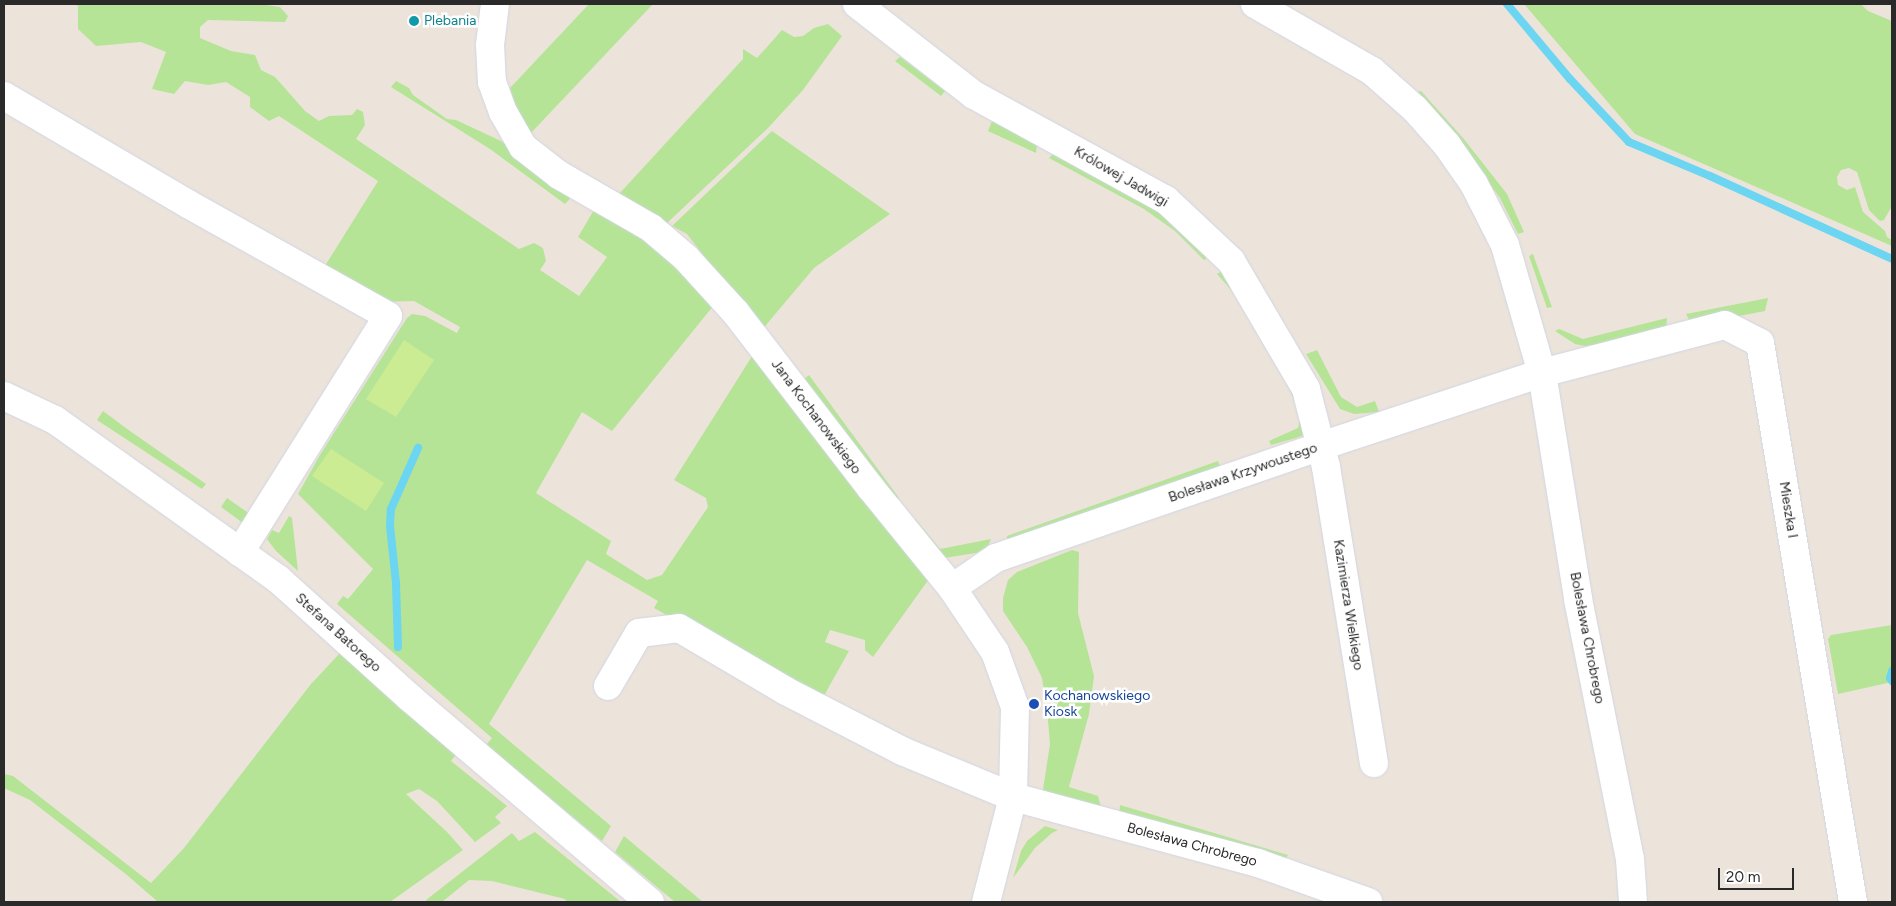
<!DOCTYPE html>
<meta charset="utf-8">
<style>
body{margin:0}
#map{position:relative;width:1896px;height:906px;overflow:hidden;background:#ece4db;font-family:Figtree,sans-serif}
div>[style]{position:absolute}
.green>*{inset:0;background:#b5e496}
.pitch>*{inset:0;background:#cbec92}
.stream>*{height:8px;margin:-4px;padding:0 4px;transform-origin:4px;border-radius:4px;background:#6cd5f1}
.roads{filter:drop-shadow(0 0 1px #d1d5e3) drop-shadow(0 0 1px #d1d5e3)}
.street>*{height:28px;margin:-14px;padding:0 14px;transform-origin:14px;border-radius:14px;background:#fff}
.secondary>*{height:28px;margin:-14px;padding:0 14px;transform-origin:14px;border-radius:14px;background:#fff}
.dots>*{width:14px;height:14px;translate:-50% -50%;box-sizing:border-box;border:2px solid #fff;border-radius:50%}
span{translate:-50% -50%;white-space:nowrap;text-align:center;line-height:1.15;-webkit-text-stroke:5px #fff;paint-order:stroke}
.culture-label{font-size:14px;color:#0d838f}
.left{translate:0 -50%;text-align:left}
.street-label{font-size:14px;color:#2a2a2a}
.transit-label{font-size:14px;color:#164399}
.frame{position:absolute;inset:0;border:5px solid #2a2a2a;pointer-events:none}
.scale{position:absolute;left:1718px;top:868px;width:76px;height:22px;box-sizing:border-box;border:2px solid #2a2a2a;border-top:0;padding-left:6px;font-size:15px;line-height:18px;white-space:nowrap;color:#2a2a2a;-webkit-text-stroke:4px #fff;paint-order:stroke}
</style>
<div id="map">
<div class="green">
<div style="clip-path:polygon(75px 4px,259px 4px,280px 7px,288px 16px,285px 22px,208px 20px,200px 27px,200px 38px,231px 51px,255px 55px,261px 70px,275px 77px,305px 111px,319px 121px,329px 116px,352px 115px,357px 109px,363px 112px,365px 125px,356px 139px,519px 249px,534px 243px,543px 248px,546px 261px,540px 270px,579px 296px,607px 257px,578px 237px,594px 210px,671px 255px,714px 305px,612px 431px,582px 412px,536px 493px,611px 541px,606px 554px,647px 580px,662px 575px,708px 507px,706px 498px,674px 480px,754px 353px,929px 579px,873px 657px,865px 650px,865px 640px,830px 630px,825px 642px,849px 651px,821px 701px,654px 608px,658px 601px,587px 560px,489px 724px,611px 826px,602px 841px,486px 745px,492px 738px,337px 604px,343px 596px,348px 599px,373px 569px,298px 494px,320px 455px,407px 318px,412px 314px,425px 316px,457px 333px,460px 327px,414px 301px,380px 302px,323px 269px,378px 181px,279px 116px,269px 121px,250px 107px,250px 97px,226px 82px,208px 85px,185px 81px,174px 94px,152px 89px,166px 52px,141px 42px,96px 46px,78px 29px,78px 6px)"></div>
<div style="clip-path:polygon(589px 4px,653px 4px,530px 134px,515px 115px,510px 88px)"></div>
<div style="clip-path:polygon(1524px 4px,1861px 4px,1868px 11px,1892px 21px,1892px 206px,1884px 220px,1880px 221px,1869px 210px,1857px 172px,1849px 168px,1841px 170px,1837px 177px,1838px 185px,1847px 190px,1855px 187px,1863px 212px,1885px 231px,1887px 237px,1892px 240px,1892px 246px,1635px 134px)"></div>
<div style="clip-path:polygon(828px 24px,842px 36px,803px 90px,768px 128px,667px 223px,619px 194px,743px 59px,743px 49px,757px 58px,782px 30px,794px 37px,803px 36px,814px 28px)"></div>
<div style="clip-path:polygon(900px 57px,945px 91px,941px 96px,895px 61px)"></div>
<div style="clip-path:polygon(396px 81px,409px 88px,413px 95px,447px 119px,456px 120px,501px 141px,573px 195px,565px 204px,490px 149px,391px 87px)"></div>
<div style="clip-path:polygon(1421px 91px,1463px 138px,1507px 194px,1524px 232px,1518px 234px,1500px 198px,1455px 136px,1414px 93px)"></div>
<div style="clip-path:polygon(992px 121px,1037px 144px,1036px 153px,988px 131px)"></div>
<div style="clip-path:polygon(772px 131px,890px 214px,814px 268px,761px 331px,687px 234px,672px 226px)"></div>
<div style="clip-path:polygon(1054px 153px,1108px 179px,1169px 218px,1205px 252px,1206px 259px,1204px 260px,1175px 231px,1144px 209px,1049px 158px)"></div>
<div style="clip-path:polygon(1533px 254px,1552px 307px,1547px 308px,1529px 256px)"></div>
<div style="clip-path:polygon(1222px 271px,1304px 401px,1304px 435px,1296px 438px,1271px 445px,1269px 441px,1298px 428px,1301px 414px,1274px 357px,1240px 300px,1217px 274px)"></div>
<div style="clip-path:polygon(1768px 298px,1765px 311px,1692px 325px,1686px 314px)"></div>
<div style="clip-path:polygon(1667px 318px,1666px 330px,1602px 344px,1585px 346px,1575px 344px,1555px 331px,1559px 329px,1583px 339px)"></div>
<div style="clip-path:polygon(1317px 350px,1341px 397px,1357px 407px,1375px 401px,1379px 412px,1354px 414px,1340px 409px,1306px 354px)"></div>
<div style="clip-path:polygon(809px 375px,899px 498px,892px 501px,802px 381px)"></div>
<div style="clip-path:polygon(103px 411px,130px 431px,206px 484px,202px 489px,97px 420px)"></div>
<div style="clip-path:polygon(1218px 461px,1220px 466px,1007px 541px,1007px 536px)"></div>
<div style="clip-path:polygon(227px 498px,257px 519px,243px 523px,221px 507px)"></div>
<div style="clip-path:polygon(289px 516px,292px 518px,298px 571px,276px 551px,267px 539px,272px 530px,279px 533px)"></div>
<div style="clip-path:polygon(915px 519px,940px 549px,991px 539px,988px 546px,976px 553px,944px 558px,909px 521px)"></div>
<div style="clip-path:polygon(1072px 550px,1079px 552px,1078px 613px,1094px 676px,1089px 714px,1069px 787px,1098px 796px,1103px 814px,1042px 796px,1050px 744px,1047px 709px,1054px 708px,1053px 697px,1045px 698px,1042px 678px,1027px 647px,1003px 611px,1003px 598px,1008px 580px,1017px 572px)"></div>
<div style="clip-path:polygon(1892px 625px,1892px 682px,1838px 694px,1828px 639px,1831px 635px)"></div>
<div style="clip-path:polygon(340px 653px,457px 753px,451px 761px,507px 806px,495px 817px,501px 823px,475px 842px,437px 801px,419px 789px,406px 794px,447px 832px,463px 850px,390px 902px,158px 902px,127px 875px,30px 800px,4px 788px,4px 774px,13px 776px,151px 883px,184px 848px,311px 684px)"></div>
<div style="clip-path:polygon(1120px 805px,1288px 855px,1281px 864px,1119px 818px)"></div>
<div style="clip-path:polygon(1045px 826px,1058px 830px,1052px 833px,1035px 848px,1013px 878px,1021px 851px,1027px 841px)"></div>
<div style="clip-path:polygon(535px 832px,621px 902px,567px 902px,565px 899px,492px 881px,469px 880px,442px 902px,427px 902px,426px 900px,512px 833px,519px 841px)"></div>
<div style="clip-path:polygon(624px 836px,679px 882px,703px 902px,675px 902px,615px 852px)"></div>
</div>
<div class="pitch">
<div style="clip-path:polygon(404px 340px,434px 360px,396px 417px,366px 399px)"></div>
<div style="clip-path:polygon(331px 449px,384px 483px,366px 511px,312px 476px)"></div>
</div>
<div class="stream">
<div style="left:1507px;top:4px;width:98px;rotate:50deg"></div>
<div style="left:1570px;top:79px;width:86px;rotate:46.9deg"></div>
<div style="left:1629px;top:142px;width:88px;rotate:22.8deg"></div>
<div style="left:1710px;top:176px;width:200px;rotate:24.5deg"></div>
<div style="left:398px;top:647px;width:64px;rotate:-91.8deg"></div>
<div style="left:396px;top:583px;width:57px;rotate:-96deg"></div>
<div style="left:390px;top:526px;width:17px;rotate:-87deg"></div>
<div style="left:391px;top:509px;width:67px;rotate:-66.1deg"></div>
<div style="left:1892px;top:671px;width:7px;rotate:106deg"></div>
<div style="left:1890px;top:678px;width:4px;rotate:56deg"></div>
</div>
<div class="roads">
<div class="street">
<div style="left:495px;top:4px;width:41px;rotate:97deg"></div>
<div style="left:490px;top:45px;width:37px;rotate:87deg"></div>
<div style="left:492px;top:82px;width:32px;rotate:70deg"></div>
<div style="left:503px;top:112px;width:40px;rotate:60.3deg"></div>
<div style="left:523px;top:147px;width:46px;rotate:37.9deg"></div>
<div style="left:559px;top:175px;width:106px;rotate:29.9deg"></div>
<div style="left:651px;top:228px;width:46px;rotate:40.6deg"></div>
<div style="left:686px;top:258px;width:74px;rotate:47.7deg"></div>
<div style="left:736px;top:313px;width:220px;rotate:52.4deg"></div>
<div style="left:870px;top:487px;width:130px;rotate:50.9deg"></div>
<div style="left:952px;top:588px;width:77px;rotate:56.1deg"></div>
<div style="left:995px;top:652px;width:59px;rotate:70deg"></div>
<div style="left:1015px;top:707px;width:90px;rotate:91.3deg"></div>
<div style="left:1013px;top:797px;width:108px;rotate:104.4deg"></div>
<div style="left:857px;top:4px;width:148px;rotate:37.9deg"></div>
<div style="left:974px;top:95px;width:219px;rotate:28.7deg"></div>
<div style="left:1166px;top:200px;width:89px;rotate:43.2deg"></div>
<div style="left:1231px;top:261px;width:148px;rotate:59.6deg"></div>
<div style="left:1306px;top:389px;width:81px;rotate:75.6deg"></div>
<div style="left:1326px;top:467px;width:300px;rotate:80.8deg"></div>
<div style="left:1255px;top:4px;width:135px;rotate:29.8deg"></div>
<div style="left:1372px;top:71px;width:57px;rotate:41.5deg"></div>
<div style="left:1415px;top:109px;width:48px;rotate:48.4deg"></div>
<div style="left:1447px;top:145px;width:47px;rotate:55.3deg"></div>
<div style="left:1474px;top:184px;width:68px;rotate:63.1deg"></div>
<div style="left:1505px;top:245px;width:133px;rotate:73.9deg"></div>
<div style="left:1542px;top:373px;width:229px;rotate:80.9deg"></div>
<div style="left:1578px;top:599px;width:265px;rotate:78.7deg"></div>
<div style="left:1630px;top:859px;width:43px;rotate:86deg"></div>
<div style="left:4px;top:96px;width:213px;rotate:30.4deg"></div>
<div style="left:188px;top:204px;width:229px;rotate:29.2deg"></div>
<div style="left:388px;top:316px;width:279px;rotate:122.1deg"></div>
<div style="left:952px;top:588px;width:53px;rotate:-34.3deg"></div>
<div style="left:996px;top:558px;width:344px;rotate:-19deg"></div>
<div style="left:1321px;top:446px;width:233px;rotate:-18.3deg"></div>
<div style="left:1542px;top:373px;width:189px;rotate:-14.7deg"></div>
<div style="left:1725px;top:325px;width:39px;rotate:27deg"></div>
<div style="left:1760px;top:343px;width:567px;rotate:80.55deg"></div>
<div style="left:608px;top:686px;width:61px;rotate:-59.7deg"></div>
<div style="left:639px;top:633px;width:40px;rotate:-7.1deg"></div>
<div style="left:679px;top:628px;width:124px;rotate:30.5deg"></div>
<div style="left:786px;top:691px;width:131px;rotate:27.3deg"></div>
<div style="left:902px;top:751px;width:120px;rotate:22.5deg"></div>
<div style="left:1013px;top:797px;width:254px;rotate:15.1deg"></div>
<div style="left:1258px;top:863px;width:117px;rotate:19.5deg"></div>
</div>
<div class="secondary">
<div style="left:4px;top:396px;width:56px;rotate:25.2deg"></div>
<div style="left:55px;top:420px;width:274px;rotate:35.5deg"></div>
<div style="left:278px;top:579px;width:178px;rotate:42deg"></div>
<div style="left:410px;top:698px;width:315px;rotate:40.4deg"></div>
</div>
</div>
<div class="dots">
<div style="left:414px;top:21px;background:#0f9aa8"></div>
<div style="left:1034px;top:704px;background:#1a4fb4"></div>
</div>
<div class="culture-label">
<span class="left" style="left:424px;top:21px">Plebania</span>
</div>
<div class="street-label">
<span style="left:1121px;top:177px;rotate:30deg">Królowej Jadwigi</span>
<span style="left:816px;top:417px;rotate:53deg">Jana Kochanowskiego</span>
<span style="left:1243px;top:473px;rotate:-19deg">Bolesława Krzywoustego</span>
<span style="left:1788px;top:510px;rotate:81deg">Mieszka I</span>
<span style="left:1348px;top:605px;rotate:81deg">Kazimierza Wielkiego</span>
<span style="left:338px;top:633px;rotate:42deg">Stefana Batorego</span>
<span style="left:1587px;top:638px;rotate:79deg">Bolesława Chrobrego</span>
<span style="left:1192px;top:845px;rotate:15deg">Bolesława Chrobrego</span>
</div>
<div class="transit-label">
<span class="left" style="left:1044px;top:704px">Kochanowskiego<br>Kiosk</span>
</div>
<div class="frame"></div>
<div class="scale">20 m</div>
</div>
